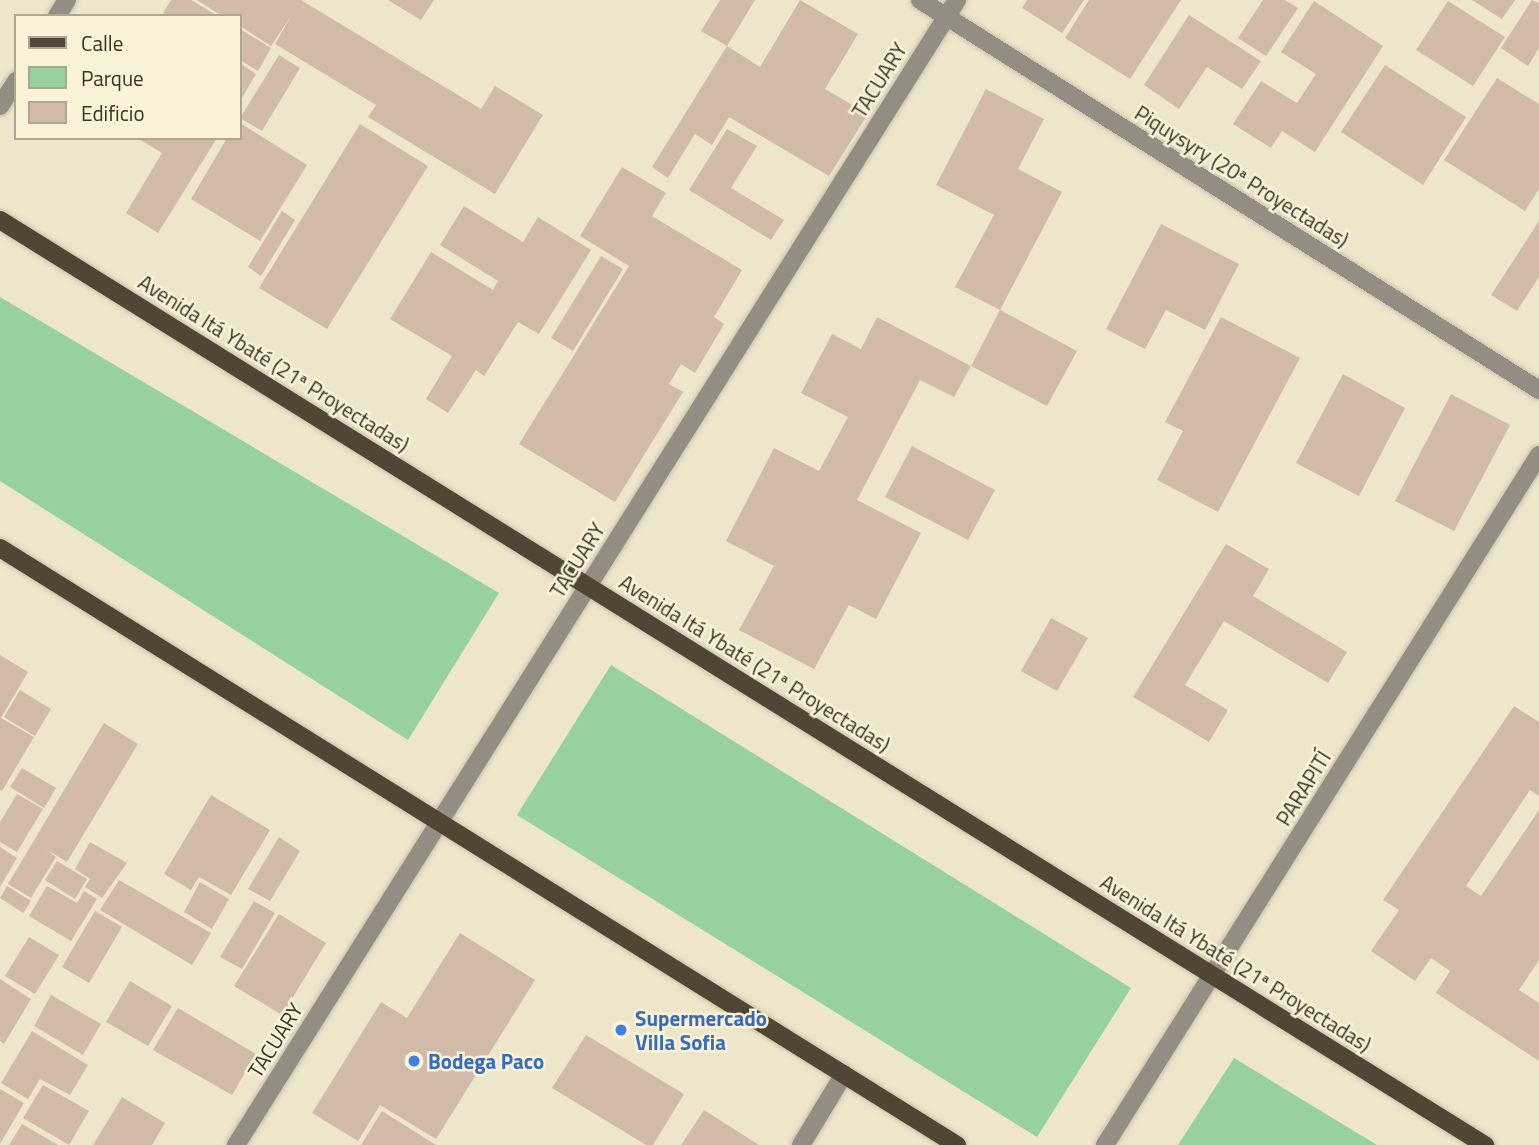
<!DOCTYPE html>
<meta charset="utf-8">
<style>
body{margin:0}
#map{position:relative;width:1539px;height:1145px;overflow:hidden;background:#ede6cb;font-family:"Titillium Web",sans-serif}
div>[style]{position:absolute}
.green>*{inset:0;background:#98d1a0}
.building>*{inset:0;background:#d2baa9}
.roads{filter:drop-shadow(0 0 2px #c8c2ab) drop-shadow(0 0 2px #c8c2ab)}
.minor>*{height:18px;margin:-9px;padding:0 9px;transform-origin:9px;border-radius:9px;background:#938d83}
.major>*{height:18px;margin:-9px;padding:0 9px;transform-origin:9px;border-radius:9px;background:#514635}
.dots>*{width:19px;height:19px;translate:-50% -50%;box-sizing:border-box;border:4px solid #faf3d8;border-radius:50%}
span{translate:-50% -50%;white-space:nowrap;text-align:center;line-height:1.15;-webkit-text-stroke:5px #faf3d8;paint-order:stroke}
.street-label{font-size:21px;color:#363329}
.shop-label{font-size:21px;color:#366cbe;font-weight:700}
.left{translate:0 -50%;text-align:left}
.legend{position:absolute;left:14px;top:14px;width:228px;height:126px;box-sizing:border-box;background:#faf3d8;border:2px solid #aca692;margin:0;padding:9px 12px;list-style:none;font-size:21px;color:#363329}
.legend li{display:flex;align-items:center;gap:14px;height:35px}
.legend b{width:35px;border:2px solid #aca692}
</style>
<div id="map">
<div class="green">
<div style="clip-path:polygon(0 297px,499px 593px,408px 740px,0 481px)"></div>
<div style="clip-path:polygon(611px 665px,1131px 988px,1037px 1137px,517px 815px)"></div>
<div style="clip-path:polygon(1234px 1058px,1377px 1145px,1178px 1145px)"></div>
</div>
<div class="building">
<div style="clip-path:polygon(171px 0,191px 0,218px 16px,167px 16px,163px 13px)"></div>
<div style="clip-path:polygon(197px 0,301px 0,481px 109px,495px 86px,543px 115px,495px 194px,368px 117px,376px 105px,275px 44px,291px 16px,271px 46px,240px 26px,240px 16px,222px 16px)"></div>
<div style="clip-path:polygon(388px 0,434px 0,421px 20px)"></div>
<div style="clip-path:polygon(720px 0,755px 0,727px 46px,701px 31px)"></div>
<div style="clip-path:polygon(800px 0,858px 34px,825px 89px,868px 114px,829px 176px,729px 117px,712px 145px,695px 134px,668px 178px,652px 167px,727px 46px,760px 67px)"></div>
<div style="clip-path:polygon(1027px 0,1084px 0,1062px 33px,1022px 8px)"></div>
<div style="clip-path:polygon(1089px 0,1181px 0,1130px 79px,1065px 38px)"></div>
<div style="clip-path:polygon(1263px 0,1285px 0,1298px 8px,1266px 56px,1238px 38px)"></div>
<div style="clip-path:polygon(1472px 0,1515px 0,1502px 19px)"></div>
<div style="clip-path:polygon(1532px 0,1539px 3px,1539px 48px,1528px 66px,1501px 48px)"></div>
<div style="clip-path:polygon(1314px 1px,1383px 46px,1315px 152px,1282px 131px,1271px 148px,1233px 124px,1261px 81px,1297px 103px,1316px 74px,1281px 52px)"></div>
<div style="clip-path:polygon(1448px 1px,1505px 37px,1473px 86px,1416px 50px)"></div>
<div style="clip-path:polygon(1189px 15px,1261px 61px,1242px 89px,1207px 67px,1179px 109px,1144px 85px)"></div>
<div style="clip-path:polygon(240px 29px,271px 48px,258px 71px,240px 60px)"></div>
<div style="clip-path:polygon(279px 55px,300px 68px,262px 131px,240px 118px)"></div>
<div style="clip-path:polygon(240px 63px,256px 74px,240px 101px)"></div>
<div style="clip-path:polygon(1385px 65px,1466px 117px,1423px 185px,1341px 132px)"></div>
<div style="clip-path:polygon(1497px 78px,1539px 104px,1539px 189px,1525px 211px,1444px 160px)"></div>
<div style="clip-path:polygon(986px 89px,1044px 119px,1018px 169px,1062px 192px,1000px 310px,955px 287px,994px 215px,936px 185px)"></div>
<div style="clip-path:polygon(240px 123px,307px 165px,260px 241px,191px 199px,227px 138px,240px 138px)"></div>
<div style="clip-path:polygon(360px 124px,428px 166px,327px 329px,259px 288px)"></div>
<div style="clip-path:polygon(727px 129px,757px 146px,731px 188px,784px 220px,771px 240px,689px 190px)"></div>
<div style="clip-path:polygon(137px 138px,217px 138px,158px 233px,126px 213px,162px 153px)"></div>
<div style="clip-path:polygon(622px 167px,666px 193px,652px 216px,742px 270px,714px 317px,724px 324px,695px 373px,681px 364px,669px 384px,683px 392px,615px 502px,519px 444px,629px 266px,580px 236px)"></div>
<div style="clip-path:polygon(464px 206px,523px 242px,538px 217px,591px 250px,539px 334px,518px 322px,484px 376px,476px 370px,448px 413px,426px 399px,452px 356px,390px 319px,431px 252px,493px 290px,498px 281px,440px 245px)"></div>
<div style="clip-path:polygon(282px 211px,295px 220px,261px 276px,248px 267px)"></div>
<div style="clip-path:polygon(1539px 221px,1539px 277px,1517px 311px,1491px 295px)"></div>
<div style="clip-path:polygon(1161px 224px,1239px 264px,1205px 330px,1166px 310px,1145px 349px,1106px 329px)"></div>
<div style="clip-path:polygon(601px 256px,623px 269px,573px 351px,551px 338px)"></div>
<div style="clip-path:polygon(1000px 310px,1077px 351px,1047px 406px,971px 366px)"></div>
<div style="clip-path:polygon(877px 317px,971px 366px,954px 397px,920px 380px,857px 500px,921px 533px,876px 619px,849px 605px,814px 669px,739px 630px,774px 566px,726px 541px,774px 448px,819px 471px,848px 417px,801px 393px,832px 334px,861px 349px)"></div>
<div style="clip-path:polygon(1221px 317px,1300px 358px,1218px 512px,1157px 480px,1183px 431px,1165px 422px)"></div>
<div style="clip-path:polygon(1343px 374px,1405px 408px,1359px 496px,1296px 463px)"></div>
<div style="clip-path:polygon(1451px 394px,1510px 425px,1454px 531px,1395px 501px)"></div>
<div style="clip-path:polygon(912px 446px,995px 490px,968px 540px,885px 497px)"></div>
<div style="clip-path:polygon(1226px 544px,1269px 569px,1253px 596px,1347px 652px,1328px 683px,1224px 621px,1185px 685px,1228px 710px,1209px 742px,1133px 697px)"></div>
<div style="clip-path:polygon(1051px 618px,1088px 638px,1057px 691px,1021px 671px)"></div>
<div style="clip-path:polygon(0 655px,28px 672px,1px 718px,34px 737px,2px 791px,0 790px)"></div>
<div style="clip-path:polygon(20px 690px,51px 709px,35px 736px,4px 717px)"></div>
<div style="clip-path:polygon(1514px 706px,1539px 722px,1539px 796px,1530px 790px,1466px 886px,1481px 896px,1539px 810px,1539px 960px,1519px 990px,1539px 1003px,1539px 1061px,1436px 993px,1450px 971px,1431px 958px,1415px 981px,1371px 951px,1399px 910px,1383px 900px)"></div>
<div style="clip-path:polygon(104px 723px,138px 744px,67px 862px,46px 849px,56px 857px,31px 898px,8px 884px)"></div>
<div style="clip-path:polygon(22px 768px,56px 788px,44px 808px,10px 787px)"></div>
<div style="clip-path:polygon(17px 794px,43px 809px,17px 852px,0 842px,0 822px)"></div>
<div style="clip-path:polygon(211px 795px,270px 830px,231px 895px,199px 877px,191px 890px,164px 874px)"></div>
<div style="clip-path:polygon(279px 837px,300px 851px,270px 901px,248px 889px)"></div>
<div style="clip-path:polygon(90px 842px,127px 863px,102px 898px,85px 887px,90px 879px,75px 869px)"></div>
<div style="clip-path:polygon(0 847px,17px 858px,0 887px)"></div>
<div style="clip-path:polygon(57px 861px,87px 879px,75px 899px,45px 880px)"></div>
<div style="clip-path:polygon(119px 880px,211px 933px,192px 965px,100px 910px)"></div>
<div style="clip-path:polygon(200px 882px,229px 899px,212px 929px,184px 912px)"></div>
<div style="clip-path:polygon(7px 886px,31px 901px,23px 913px,0 898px)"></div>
<div style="clip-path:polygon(47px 886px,77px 903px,84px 891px,97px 899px,71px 941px,29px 916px)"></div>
<div style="clip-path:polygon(254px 901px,275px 913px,242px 969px,220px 957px)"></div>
<div style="clip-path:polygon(95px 911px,122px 927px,89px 983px,62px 967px)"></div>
<div style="clip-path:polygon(279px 914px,326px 943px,282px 1015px,234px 986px)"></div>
<div style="clip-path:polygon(460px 933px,535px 980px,436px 1139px,380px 1105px,358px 1141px,312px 1113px,381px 1002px,407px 1018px)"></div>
<div style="clip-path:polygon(29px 937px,59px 955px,35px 994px,5px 976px)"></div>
<div style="clip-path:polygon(0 979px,31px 999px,4px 1044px,0 1041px)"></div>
<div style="clip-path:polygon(130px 981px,172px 1006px,148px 1046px,106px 1022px)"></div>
<div style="clip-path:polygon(51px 995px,101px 1024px,83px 1055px,34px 1026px)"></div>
<div style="clip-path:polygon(178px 1008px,256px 1054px,232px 1095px,153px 1050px)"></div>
<div style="clip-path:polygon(32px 1031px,88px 1065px,70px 1095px,40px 1079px,28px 1099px,1px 1083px)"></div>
<div style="clip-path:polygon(586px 1035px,684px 1094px,653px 1145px,646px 1145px,552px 1088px)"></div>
<div style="clip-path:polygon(43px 1085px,89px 1111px,69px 1145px,23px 1118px)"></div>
<div style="clip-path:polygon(0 1089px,24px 1103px,0 1144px)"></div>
<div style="clip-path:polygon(122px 1097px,165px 1123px,152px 1145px,93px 1145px)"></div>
<div style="clip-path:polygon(704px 1110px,759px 1145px,681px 1145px)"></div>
<div style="clip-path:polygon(382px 1111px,436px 1145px,361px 1145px)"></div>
<div style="clip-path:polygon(22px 1124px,58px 1145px,9px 1145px)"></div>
</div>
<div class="roads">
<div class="minor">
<div style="left:920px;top:0;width:732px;rotate:32.21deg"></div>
<div style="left:57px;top:16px;width:19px;rotate:-58deg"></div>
<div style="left:0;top:106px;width:30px;rotate:-57deg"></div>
<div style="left:236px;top:1145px;width:1353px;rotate:-57.8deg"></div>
<div style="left:801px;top:1145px;width:83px;rotate:-58.8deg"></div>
<div style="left:1105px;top:1145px;width:815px;rotate:-57.83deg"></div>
</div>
<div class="major">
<div style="left:0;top:220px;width:1750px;rotate:31.92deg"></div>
<div style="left:0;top:548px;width:1128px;rotate:31.96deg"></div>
</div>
</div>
<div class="dots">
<div style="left:621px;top:1030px;background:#3f7fe0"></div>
<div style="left:414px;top:1061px;background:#3f7fe0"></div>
</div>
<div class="street-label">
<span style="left:879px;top:80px;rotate:-58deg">TACUARY</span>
<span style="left:1242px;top:176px;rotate:32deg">Piquysyry (20ª Proyectadas)</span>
<span style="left:274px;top:363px;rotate:32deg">Avenida Itá Ybaté (21ª Proyectadas)</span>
<span style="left:577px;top:560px;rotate:-58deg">TACUARY</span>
<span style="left:755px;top:663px;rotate:32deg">Avenida Itá Ybaté (21ª Proyectadas)</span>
<span style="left:1303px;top:788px;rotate:-58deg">PARAPITÍ</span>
<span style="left:1236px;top:963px;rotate:32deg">Avenida Itá Ybaté (21ª Proyectadas)</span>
<span style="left:275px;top:1040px;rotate:-58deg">TACUARY</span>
</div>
<div class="shop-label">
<span class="left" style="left:635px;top:1030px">Supermercado<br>Villa Sofia</span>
<span class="left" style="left:428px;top:1061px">Bodega Paco</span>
</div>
<ul class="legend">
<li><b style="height:9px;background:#514635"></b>Calle</li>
<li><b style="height:19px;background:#98d1a0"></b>Parque</li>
<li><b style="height:19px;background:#d2baa9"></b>Edificio</li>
</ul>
</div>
